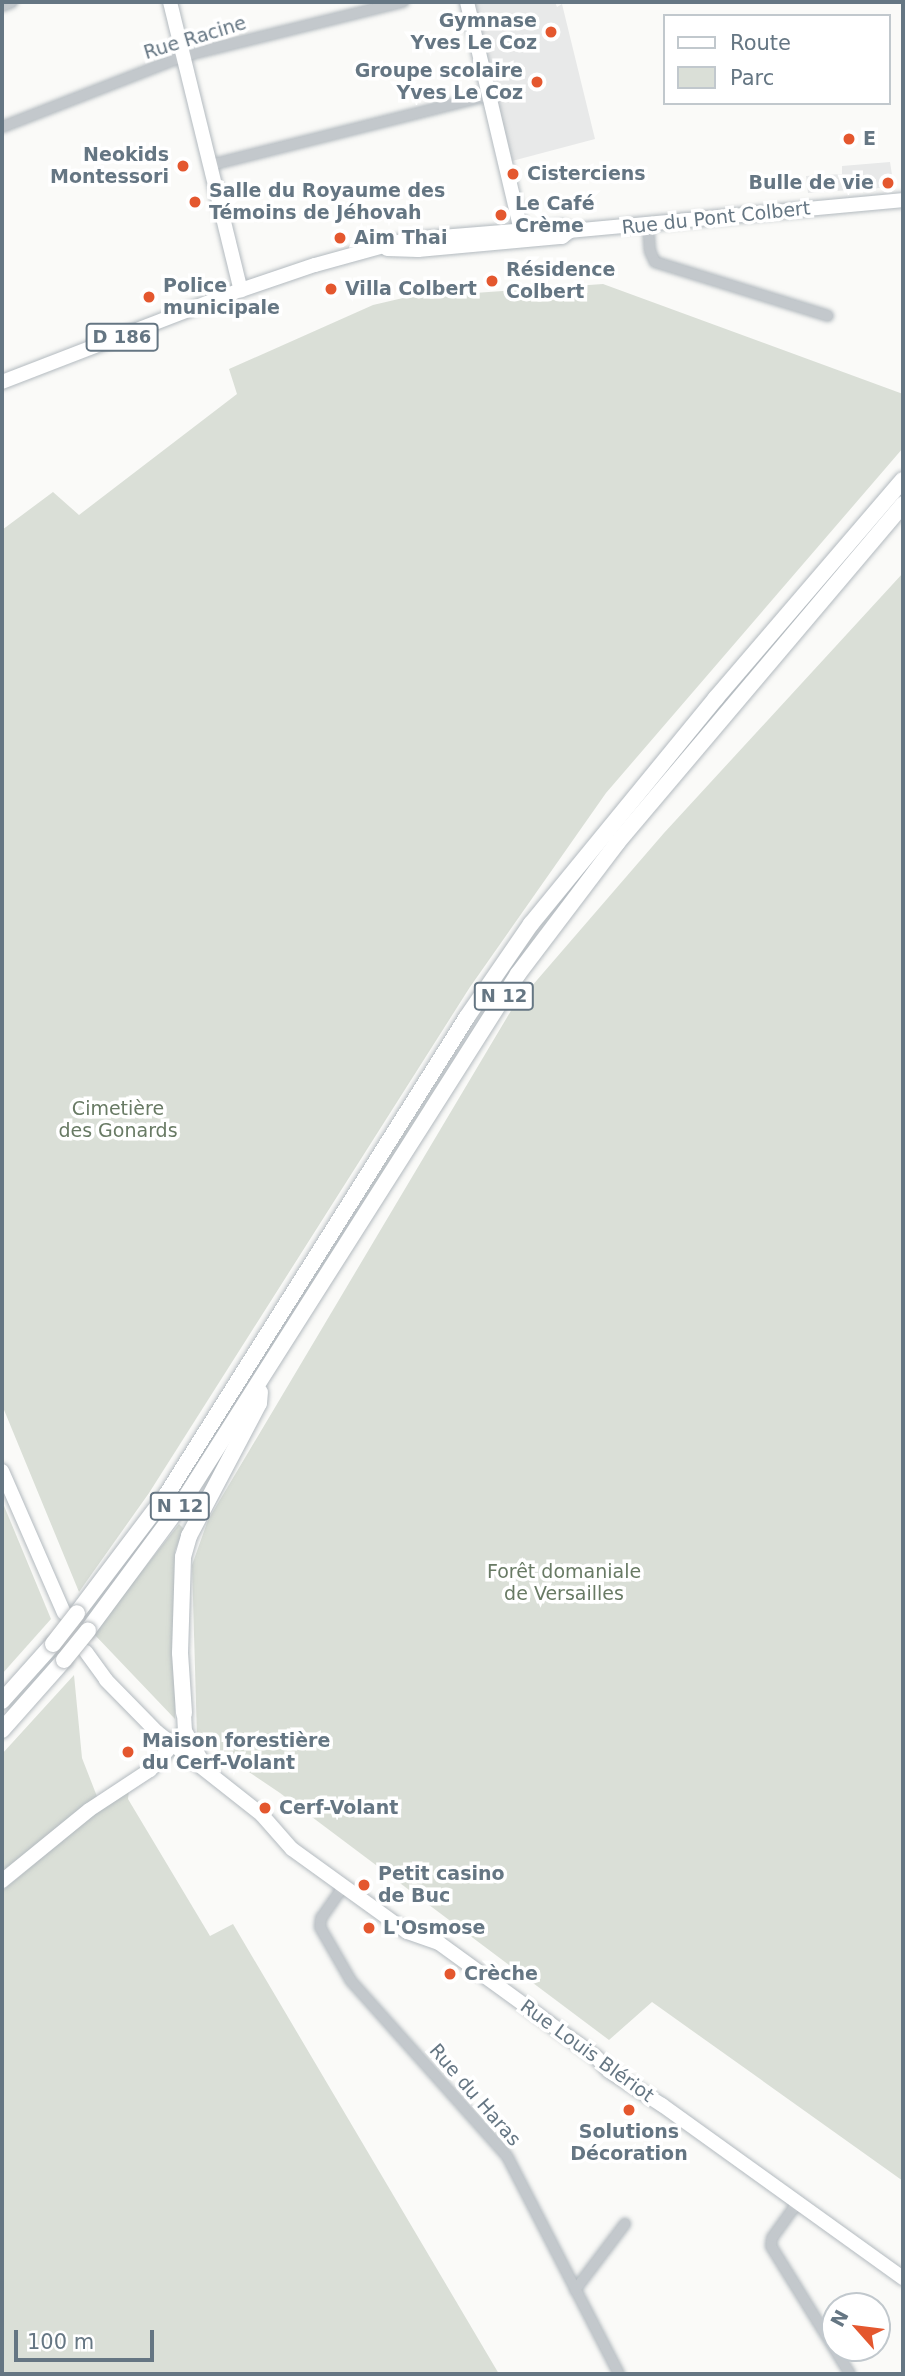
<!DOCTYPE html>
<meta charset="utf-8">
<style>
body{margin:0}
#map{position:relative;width:905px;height:2376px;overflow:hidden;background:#fafaf8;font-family:"DejaVu Sans",sans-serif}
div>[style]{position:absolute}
.built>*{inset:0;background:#e8e9e9}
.green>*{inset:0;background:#dadfd7}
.roads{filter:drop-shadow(0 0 2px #b3babf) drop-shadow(0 0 2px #b3babf)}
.minor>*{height:10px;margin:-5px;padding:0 5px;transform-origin:5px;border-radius:5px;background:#c3c8cc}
.secondary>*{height:14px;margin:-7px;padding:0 7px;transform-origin:7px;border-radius:7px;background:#fff}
.primary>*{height:14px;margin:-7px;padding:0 7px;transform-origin:7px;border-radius:7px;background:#fff}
.trunk>*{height:16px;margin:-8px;padding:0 8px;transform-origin:8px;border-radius:8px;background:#fff}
.bridges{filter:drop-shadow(0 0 2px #b4b9bd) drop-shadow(0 0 2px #b4b9bd)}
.trunk-bridge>*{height:16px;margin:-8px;padding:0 8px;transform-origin:8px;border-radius:8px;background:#fff}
.dots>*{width:19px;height:19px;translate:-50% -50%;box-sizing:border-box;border:4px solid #fff;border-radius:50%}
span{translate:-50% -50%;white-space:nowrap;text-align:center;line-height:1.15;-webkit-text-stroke:7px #fff;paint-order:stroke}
.shield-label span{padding:2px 5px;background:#fff;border:2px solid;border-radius:5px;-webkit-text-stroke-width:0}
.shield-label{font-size:18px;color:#657683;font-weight:700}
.poi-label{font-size:19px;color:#657683;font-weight:700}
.right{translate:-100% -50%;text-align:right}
.left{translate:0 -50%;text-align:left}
.street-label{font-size:19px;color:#657683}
.park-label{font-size:19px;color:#687a64}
.frame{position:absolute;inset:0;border:4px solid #657683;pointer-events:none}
.legend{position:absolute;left:663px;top:14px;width:228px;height:91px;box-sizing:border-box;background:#fff;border:2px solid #c1c8cd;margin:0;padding:9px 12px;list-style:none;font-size:21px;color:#657683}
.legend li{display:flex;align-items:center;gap:14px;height:35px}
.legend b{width:35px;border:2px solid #c1c8cd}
.north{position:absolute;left:821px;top:2292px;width:70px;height:70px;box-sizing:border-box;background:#fff;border:2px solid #c1c8cd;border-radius:50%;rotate:298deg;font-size:19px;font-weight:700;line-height:28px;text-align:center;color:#657683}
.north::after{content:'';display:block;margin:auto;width:24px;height:32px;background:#e4572e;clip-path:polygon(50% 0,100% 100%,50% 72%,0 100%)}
.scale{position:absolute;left:14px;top:2330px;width:140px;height:32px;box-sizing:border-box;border:4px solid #657683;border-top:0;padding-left:9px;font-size:21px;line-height:24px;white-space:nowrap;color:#657683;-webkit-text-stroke:5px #fff;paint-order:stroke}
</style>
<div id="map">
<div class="built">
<div style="clip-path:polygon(474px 2px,555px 2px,557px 7px,562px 4px,595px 139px,512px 161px)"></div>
<div style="clip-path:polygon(890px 162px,894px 187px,808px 193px,806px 176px,842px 174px,842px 166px)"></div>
</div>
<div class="green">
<div style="clip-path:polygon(603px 284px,903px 394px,903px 448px,606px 793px,470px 987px,149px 1493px,79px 1592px,2px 1405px,2px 530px,53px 492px,79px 515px,237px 394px,229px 369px,373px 305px,403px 298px)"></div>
<div style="clip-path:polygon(903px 573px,903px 2181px,652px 2002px,609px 2040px,280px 1793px,197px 1737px,192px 1565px,208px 1520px,512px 1009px,664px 833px)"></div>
<div style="clip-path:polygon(2px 1501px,51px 1619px,2px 1674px)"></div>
<div style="clip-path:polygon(179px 1524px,184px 1529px,175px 1551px,175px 1719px,93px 1633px)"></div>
<div style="clip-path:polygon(74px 1675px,82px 1758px,98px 1799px,2px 1876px,2px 1754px)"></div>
<div style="clip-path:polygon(129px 1790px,128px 1799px,210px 1936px,233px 1924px,499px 2374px,2px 2374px,2px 1891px,98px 1811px)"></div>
</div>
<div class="roads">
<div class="minor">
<div style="left:2px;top:6px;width:11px;rotate:-22deg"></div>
<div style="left:2px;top:127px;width:195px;rotate:-21.3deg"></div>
<div style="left:184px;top:56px;width:226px;rotate:-13.9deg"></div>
<div style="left:211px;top:165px;width:287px;rotate:-14.1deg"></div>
<div style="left:648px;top:224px;width:27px;rotate:86deg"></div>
<div style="left:650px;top:251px;width:12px;rotate:66deg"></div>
<div style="left:655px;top:262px;width:181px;rotate:17.3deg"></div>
<div style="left:343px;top:1887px;width:38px;rotate:125deg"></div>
<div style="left:321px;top:1918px;width:9px;rotate:96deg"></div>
<div style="left:320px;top:1927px;width:62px;rotate:60.1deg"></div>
<div style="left:351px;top:1981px;width:234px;rotate:48.3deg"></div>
<div style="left:507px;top:2156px;width:245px;rotate:62.8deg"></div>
<div style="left:798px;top:2202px;width:44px;rotate:125.8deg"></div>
<div style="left:772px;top:2238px;width:8px;rotate:97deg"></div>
<div style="left:771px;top:2246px;width:150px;rotate:58.3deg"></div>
<div style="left:575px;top:2290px;width:83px;rotate:-52.9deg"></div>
</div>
<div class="secondary">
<div style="left:170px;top:2px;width:297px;rotate:76.2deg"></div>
<div style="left:467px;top:2px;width:234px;rotate:76.7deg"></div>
<div style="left:2px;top:1471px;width:155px;rotate:66.4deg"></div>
<div style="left:86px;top:1652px;width:34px;rotate:54deg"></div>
<div style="left:106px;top:1680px;width:73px;rotate:45.6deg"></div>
<div style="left:157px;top:1732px;width:134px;rotate:38.3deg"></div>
<div style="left:262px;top:1815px;width:45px;rotate:48.6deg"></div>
<div style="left:292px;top:1849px;width:142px;rotate:35.8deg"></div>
<div style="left:407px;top:1932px;width:34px;rotate:19deg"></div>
<div style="left:439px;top:1943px;width:195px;rotate:36deg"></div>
<div style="left:597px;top:2058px;width:18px;rotate:47deg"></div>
<div style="left:609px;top:2071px;width:63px;rotate:32.7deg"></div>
<div style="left:662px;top:2105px;width:297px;rotate:35.7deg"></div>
<div style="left:184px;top:1713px;width:18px;rotate:87deg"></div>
<div style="left:185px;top:1731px;width:45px;rotate:60.6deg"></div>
<div style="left:2px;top:1881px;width:112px;rotate:-39.2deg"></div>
<div style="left:89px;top:1810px;width:73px;rotate:-33.3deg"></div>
<div style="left:150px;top:1770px;width:52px;rotate:-48.1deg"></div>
</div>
<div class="primary">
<div style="left:387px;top:249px;width:31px;rotate:2deg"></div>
<div style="left:418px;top:250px;width:145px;rotate:-5.2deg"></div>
<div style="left:562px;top:237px;width:10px;rotate:-37deg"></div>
<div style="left:570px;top:231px;width:334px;rotate:-5.3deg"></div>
<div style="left:2px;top:382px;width:256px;rotate:-21.1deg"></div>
<div style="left:241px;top:290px;width:78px;rotate:-18.7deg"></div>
<div style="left:315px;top:265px;width:93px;rotate:-15.5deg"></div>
<div style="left:405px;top:240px;width:159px;rotate:-4.7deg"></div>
<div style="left:563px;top:227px;width:8px;rotate:30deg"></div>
</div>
<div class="trunk">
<div style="left:77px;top:1613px;width:149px;rotate:-52.9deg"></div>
<div style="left:167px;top:1494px;width:563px;rotate:-57.83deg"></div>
<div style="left:467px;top:1017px;width:113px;rotate:-55.5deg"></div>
<div style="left:531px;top:924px;width:292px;rotate:-50.7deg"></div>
<div style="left:716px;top:698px;width:287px;rotate:-49.4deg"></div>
<div style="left:88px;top:1630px;width:158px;rotate:-53.5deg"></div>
<div style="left:182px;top:1503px;width:627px;rotate:-57.58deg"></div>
<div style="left:518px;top:974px;width:164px;rotate:-52.9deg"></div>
<div style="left:617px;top:843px;width:444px;rotate:-49.8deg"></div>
<div style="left:2px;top:1701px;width:76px;rotate:-48.2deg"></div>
<div style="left:184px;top:1713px;width:60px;rotate:-93.8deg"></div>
<div style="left:180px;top:1653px;width:96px;rotate:-88.2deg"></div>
<div style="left:183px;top:1557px;width:22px;rotate:-74deg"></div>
<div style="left:189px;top:1536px;width:150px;rotate:-62.2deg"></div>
<div style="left:259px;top:1403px;width:11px;rotate:-85deg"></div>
<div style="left:2px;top:1730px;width:94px;rotate:-48.5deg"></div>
</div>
</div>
<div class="bridges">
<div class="trunk-bridge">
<div style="left:53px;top:1644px;width:39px;rotate:-52deg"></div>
<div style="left:64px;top:1660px;width:38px;rotate:-51deg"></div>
</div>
</div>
<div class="dots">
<div style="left:551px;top:32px;background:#e4572e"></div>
<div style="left:537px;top:82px;background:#e4572e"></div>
<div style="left:849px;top:139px;background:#e4572e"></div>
<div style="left:183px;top:166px;background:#e4572e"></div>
<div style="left:513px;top:174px;background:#e4572e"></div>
<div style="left:888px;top:183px;background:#e4572e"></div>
<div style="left:195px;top:202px;background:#e4572e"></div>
<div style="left:501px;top:215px;background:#e4572e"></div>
<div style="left:340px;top:238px;background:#e4572e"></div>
<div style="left:492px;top:281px;background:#e4572e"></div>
<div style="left:331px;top:289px;background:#e4572e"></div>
<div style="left:149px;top:297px;background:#e4572e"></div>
<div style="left:128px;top:1752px;background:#e4572e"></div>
<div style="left:265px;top:1808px;background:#e4572e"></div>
<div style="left:364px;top:1885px;background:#e4572e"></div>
<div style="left:369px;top:1928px;background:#e4572e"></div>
<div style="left:450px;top:1974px;background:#e4572e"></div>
<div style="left:629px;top:2110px;background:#e4572e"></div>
</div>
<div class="shield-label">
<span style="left:122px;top:337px">D 186</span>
<span style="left:504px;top:996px">N 12</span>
<span style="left:180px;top:1506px">N 12</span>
</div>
<div class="poi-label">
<span class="right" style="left:537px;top:32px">Gymnase<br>Yves Le Coz</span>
<span class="right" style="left:523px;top:82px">Groupe scolaire<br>Yves Le Coz</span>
<span class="left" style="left:863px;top:139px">E</span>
<span class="right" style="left:169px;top:166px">Neokids<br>Montessori</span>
<span class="left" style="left:527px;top:174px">Cisterciens</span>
<span class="right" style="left:874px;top:183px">Bulle de vie</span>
<span class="left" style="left:209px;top:202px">Salle du Royaume des<br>Témoins de Jéhovah</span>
<span class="left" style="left:515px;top:215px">Le Café<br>Crème</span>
<span class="left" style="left:354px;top:238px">Aim Thai</span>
<span class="left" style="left:506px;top:281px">Résidence<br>Colbert</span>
<span class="left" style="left:163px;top:297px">Police<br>municipale</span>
<span class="left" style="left:345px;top:289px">Villa Colbert</span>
<span class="left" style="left:142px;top:1752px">Maison forestière<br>du Cerf-Volant</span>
<span class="left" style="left:279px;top:1808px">Cerf-Volant</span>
<span class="left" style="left:378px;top:1885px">Petit casino<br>de Buc</span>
<span class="left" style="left:383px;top:1928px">L'Osmose</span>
<span class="left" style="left:464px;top:1974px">Crèche</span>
<span style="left:629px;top:2143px">Solutions<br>Décoration</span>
</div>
<div class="street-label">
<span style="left:195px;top:38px;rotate:-17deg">Rue Racine</span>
<span style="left:716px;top:218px;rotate:-6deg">Rue du Pont Colbert</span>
<span style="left:587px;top:2051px;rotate:36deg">Rue Louis Blériot</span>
<span style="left:475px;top:2095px;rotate:49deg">Rue du Haras</span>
</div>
<div class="park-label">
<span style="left:118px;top:1120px">Cimetière<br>des Gonards</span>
<span style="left:564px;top:1583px">Forêt domaniale<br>de Versailles</span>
</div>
<div class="frame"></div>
<ul class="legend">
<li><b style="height:9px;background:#fff"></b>Route</li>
<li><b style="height:19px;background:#dadfd7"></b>Parc</li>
</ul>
<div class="north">N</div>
<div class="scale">100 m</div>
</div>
